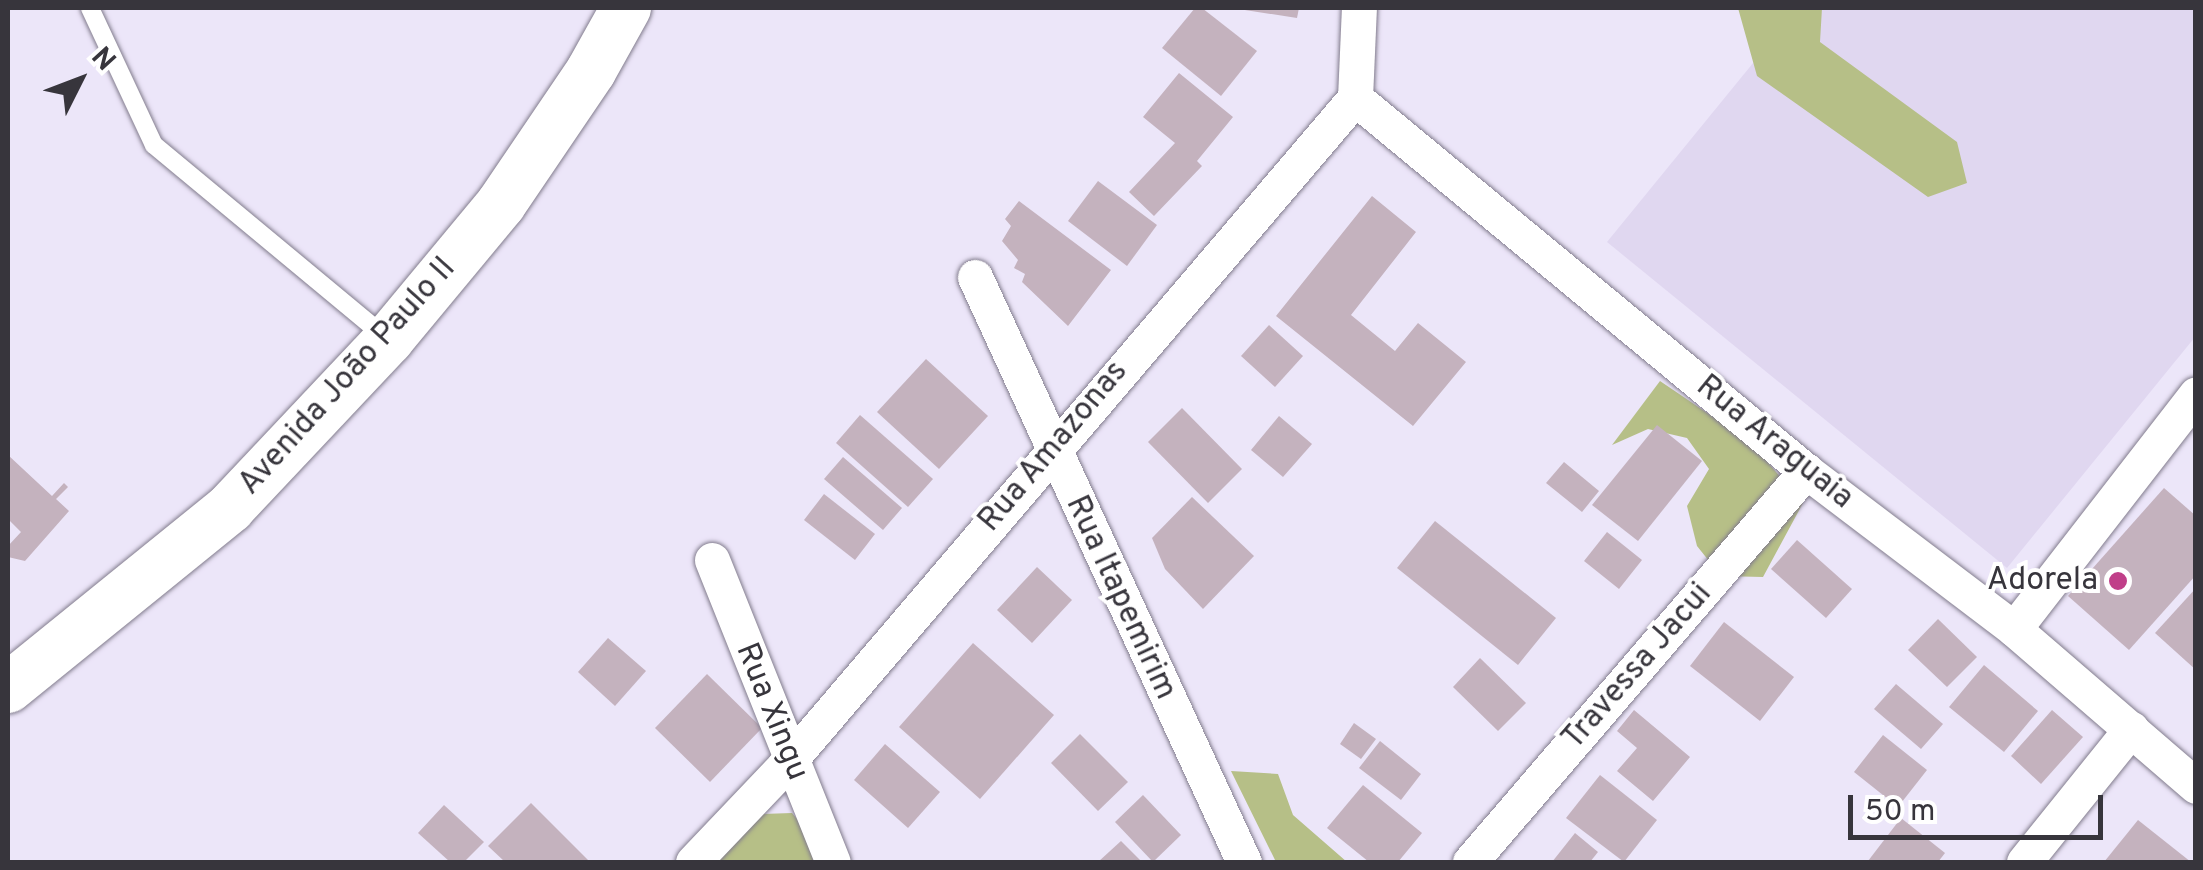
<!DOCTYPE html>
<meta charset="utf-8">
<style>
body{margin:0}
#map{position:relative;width:2203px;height:870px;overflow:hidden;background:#ece6f9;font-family:Overpass,sans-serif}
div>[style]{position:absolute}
.built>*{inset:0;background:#e0d7f0}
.green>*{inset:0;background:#b6bf87}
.building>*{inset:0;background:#c4b2be}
.roads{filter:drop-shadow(0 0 2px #827c8d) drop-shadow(0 0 2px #827c8d)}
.lane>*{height:18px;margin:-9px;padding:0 9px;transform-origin:9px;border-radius:9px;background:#fff}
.street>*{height:35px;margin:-17.5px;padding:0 17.5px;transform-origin:17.5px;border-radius:17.5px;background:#fff}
.secondary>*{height:50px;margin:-25px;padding:0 25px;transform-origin:25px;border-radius:25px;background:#fff}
.dots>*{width:28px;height:28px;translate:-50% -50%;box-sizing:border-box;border:5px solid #fff;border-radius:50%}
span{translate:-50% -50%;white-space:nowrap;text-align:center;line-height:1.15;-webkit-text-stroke:8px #fff;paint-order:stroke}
.street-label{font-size:32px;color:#37353c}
.poi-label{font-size:32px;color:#37353c}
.right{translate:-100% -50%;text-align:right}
.frame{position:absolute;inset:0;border:10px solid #37353c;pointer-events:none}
.north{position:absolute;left:30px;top:30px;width:100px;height:100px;-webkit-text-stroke:8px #fff;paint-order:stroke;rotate:48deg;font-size:28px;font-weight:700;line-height:40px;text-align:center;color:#37353c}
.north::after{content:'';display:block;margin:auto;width:35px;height:45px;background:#37353c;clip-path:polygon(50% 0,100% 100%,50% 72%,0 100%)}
.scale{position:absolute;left:1848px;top:795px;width:255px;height:45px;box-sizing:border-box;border:5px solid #37353c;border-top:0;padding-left:12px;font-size:30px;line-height:35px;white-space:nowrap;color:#37353c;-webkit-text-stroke:8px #fff;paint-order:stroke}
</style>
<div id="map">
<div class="built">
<div style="clip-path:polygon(1798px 8px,2195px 8px,2195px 337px,2007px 568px,1607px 242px)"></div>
</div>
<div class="green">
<div style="clip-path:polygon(1738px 8px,1822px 8px,1820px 42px,1957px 142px,1967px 183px,1928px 197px,1757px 76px)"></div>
<div style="clip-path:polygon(1660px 381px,1750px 442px,1803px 503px,1763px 577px,1721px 576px,1697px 546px,1687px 506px,1709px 469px,1687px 438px,1648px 429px,1612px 445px)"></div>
<div style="clip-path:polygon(1231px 771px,1278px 774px,1293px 815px,1347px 862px,1276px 862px)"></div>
<div style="clip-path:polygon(792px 813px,816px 842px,825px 862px,715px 862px,762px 814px)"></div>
</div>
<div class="building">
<div style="clip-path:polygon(1195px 8px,1202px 8px,1257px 51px,1221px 96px,1162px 48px)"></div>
<div style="clip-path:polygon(1232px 8px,1299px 8px,1297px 18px)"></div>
<div style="clip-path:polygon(1179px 73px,1233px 117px,1197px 161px,1202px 166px,1154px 216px,1129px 192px,1175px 143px,1143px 117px)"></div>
<div style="clip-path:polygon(1098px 181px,1157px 225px,1127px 266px,1068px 221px)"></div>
<div style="clip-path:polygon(1372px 196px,1416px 232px,1351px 315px,1395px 351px,1418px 323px,1466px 362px,1413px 426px,1276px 316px)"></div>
<div style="clip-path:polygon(1019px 201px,1111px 270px,1068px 326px,1022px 282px,1025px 274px,1014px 268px,1018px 260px,1002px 241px,1011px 226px,1005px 219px)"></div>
<div style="clip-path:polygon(1269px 325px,1303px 356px,1275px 387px,1241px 356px)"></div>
<div style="clip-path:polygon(926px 359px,988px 416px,939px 469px,877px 412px)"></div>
<div style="clip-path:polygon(1182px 408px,1242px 469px,1208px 503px,1148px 442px)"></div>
<div style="clip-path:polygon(860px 415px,933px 479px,908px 507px,836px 443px)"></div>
<div style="clip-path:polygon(1279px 416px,1312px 444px,1283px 477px,1251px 450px)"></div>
<div style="clip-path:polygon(1657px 425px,1702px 461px,1638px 541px,1592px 505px)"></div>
<div style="clip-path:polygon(8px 455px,52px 496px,64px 483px,68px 487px,56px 499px,69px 511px,25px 561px,8px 557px,8px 546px,21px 532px,8px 519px)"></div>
<div style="clip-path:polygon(843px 457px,902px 508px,883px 530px,824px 479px)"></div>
<div style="clip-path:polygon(1564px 462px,1599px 491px,1582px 512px,1546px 483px)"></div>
<div style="clip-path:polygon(2164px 488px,2196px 516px,2196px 575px,2129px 650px,2068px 596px)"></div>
<div style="clip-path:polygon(824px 494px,875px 534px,855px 560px,804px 520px)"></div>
<div style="clip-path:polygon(1192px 497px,1254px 556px,1203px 609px,1165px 569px,1152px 538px)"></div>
<div style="clip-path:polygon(1435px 521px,1556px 618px,1518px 665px,1397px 568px)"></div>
<div style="clip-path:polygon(1607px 532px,1642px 560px,1619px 589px,1584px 561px)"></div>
<div style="clip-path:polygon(1797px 540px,1852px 589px,1826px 618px,1771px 569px)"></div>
<div style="clip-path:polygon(1037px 567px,1072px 600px,1032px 643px,997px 610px)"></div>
<div style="clip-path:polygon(2196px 588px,2196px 670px,2155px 633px)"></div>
<div style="clip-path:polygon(1938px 619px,1977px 657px,1947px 687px,1908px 650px)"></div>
<div style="clip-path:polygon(1724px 622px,1794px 677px,1760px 721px,1690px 666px)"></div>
<div style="clip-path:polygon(608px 638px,646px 671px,615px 706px,578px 672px)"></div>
<div style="clip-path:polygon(973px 643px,1054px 715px,980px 799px,899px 727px)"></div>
<div style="clip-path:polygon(1480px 658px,1526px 703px,1498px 731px,1453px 687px)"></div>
<div style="clip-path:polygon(1984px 665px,2038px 711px,2004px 752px,1949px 707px)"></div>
<div style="clip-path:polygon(707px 674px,762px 728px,710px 782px,655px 728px)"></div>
<div style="clip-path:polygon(1896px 684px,1943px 724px,1921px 749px,1874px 709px)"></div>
<div style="clip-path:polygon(1634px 710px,1690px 757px,1653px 801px,1617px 771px,1637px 748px,1617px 731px)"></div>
<div style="clip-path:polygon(2052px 710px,2083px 737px,2041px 784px,2011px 756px)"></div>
<div style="clip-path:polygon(1354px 723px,1376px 739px,1361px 759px,1340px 744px)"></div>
<div style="clip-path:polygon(1080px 734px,1128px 782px,1098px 811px,1051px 763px)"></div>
<div style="clip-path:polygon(1883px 735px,1927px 770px,1898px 807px,1854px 772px)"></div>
<div style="clip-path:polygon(1380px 741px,1421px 774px,1401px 800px,1359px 768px)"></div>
<div style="clip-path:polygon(885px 744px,940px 792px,908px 828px,854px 780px)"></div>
<div style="clip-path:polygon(1600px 775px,1657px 820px,1624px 862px,1566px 818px)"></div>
<div style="clip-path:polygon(1363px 785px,1422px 833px,1398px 862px,1369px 862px,1327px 828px)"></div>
<div style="clip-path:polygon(1143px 795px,1181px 835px,1153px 862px,1115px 822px)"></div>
<div style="clip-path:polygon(531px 803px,590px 862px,505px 862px,488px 846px)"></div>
<div style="clip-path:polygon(444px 805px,484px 842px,464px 862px,450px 862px,418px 833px)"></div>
<div style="clip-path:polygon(1901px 818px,1945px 853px,1938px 862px,1868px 861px)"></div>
<div style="clip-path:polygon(2138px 820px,2191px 862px,2104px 862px)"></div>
<div style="clip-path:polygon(1575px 833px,1598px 852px,1590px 862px,1552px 862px)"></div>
<div style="clip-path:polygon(1121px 841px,1142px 862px,1098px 862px)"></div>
</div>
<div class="roads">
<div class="lane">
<div style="left:90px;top:8px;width:151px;rotate:65deg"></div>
<div style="left:154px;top:145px;width:299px;rotate:39.7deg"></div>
</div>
<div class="street">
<div style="left:1355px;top:98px;width:585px;rotate:39.59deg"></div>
<div style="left:1806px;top:471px;width:261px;rotate:37.2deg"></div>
<div style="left:2014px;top:629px;width:240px;rotate:40.8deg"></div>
<div style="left:975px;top:277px;width:644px;rotate:65.31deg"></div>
<div style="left:712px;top:560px;width:325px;rotate:68.2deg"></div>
<div style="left:2014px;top:629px;width:297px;rotate:-52.2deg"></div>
<div style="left:693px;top:862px;width:141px;rotate:-46.4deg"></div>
<div style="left:790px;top:760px;width:870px;rotate:-49.52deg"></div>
<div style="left:1355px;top:98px;width:90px;rotate:-87.5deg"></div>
<div style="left:1470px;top:862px;width:516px;rotate:-49.33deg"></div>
<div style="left:2024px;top:862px;width:171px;rotate:-51.2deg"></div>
</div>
<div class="secondary">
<div style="left:8px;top:688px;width:286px;rotate:-39deg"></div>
<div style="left:230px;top:508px;width:232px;rotate:-46.7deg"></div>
<div style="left:389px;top:339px;width:175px;rotate:-50.3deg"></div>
<div style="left:501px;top:204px;width:161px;rotate:-55.9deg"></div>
<div style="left:591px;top:71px;width:72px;rotate:-60.9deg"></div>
</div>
</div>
<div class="dots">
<div style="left:2118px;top:581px;background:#c03f89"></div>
</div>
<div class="street-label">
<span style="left:348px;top:377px;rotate:-48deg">Avenida João Paulo II</span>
<span style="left:1774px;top:443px;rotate:39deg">Rua Araguaia</span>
<span style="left:1054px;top:447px;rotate:-50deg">Rua Amazonas</span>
<span style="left:1120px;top:598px;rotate:65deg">Rua Itapemirim</span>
<span style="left:1638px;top:667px;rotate:-49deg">Travessa Jacui</span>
<span style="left:771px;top:712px;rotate:68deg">Rua Xingu</span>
</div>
<div class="poi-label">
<span class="right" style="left:2098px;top:581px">Adorela</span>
</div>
<div class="frame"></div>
<div class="north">N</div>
<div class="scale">50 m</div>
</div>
